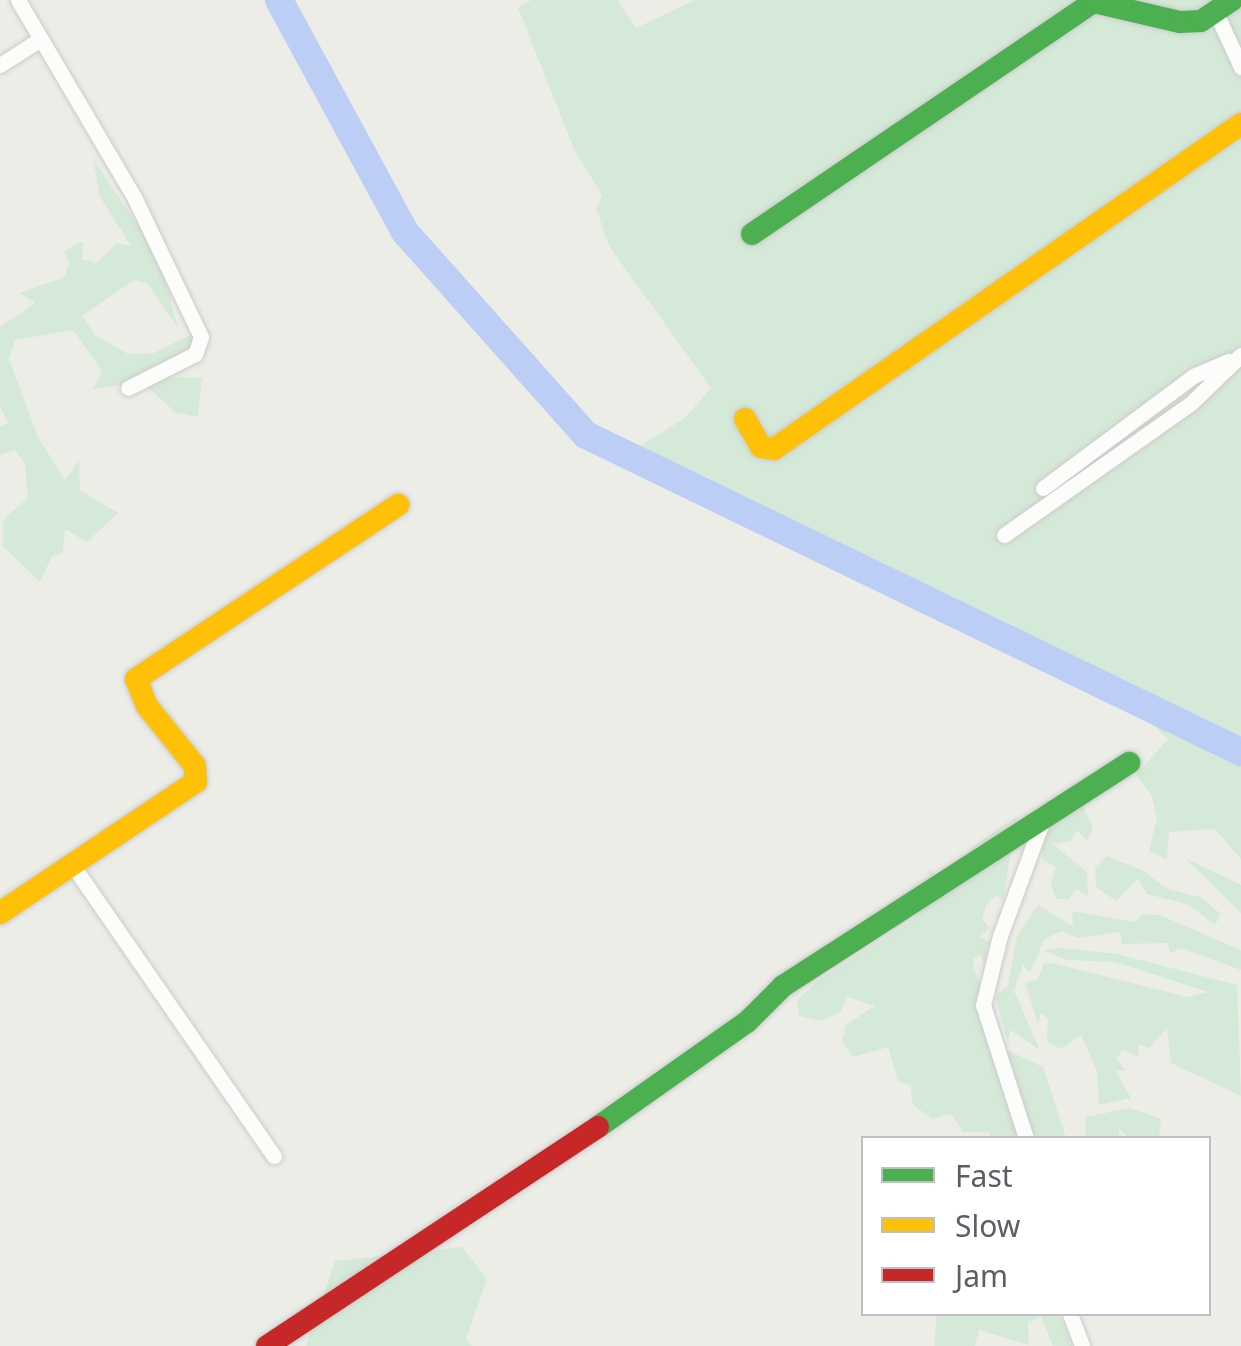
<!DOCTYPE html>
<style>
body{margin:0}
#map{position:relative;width:1241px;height:1346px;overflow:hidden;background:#ecede7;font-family:"Noto Sans",sans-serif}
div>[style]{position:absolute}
.green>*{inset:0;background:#d5e9d8}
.river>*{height:28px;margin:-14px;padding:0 14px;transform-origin:14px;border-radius:14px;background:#bccef6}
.roads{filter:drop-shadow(0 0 2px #cacbc9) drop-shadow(0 0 2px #cacbc9)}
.street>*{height:15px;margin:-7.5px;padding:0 7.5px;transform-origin:7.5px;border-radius:7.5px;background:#fcfcfb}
.fast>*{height:22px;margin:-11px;padding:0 11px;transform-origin:11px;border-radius:11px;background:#4caf50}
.slow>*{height:22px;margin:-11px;padding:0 11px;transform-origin:11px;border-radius:11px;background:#ffc107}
.jam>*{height:22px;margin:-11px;padding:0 11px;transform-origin:11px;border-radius:11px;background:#c62828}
span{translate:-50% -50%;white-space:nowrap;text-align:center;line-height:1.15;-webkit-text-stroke:8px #fff;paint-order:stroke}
.legend{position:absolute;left:861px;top:1136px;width:350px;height:180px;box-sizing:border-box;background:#fff;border:2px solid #bebfc1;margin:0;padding:12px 18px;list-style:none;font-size:30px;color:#5d5e65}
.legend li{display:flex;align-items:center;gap:20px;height:50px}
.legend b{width:50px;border:2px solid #bebfc1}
</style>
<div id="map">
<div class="green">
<div style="clip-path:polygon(531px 0,618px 0,636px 28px,695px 0,1241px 0,1241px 859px,1215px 829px,1169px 832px,1167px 860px,1149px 851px,1157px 819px,1151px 794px,1136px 775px,1168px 739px,1155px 727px,1178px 718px,632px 451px,685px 418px,711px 388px,609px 246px,596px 208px,602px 195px,575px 151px,518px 8px)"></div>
<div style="clip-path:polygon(93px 159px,159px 257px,178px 328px,147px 283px,134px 280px,82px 316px,95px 335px,128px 354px,154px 353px,196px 332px,189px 358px,150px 377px,202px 378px,198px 417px,175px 412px,142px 382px,93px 389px,102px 371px,73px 330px,15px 340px,9px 359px,38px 437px,65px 480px,79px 460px,80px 490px,118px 513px,87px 542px,65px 529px,63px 553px,52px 556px,40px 582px,3px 546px,3px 520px,28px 498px,25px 464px,15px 450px,0 455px,0 427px,8px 423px,0 406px,0 327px,35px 303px,20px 293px,65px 277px,69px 262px,64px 251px,83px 241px,82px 259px,96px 263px,117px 243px,131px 246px,100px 197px)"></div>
<div style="clip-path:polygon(1083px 806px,1093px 828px,1087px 841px,1077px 830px,1071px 841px,1053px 844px,1087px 872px,1088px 896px,1076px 889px,1069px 899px,1056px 899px,1051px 883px,1056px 867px,1043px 860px,1041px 843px,1055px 820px)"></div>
<div style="clip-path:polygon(1017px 816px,1003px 900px,996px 895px,986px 905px,982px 919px,990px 928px,980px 937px,989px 942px,984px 963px,980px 954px,973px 959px,975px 972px,1007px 1050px,1043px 1067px,1066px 1138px,993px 1138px,988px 1132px,963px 1132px,951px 1114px,932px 1119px,912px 1104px,911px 1086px,898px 1081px,888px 1047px,853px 1057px,842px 1041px,846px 1025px,875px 1006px,847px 997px,840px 1012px,821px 1021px,799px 1016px,797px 1000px,819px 980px,910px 922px,928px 903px,929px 869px,953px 890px,974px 877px,971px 848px)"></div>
<div style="clip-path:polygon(1107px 856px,1144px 871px,1167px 889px,1200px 897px,1221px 914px,1215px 925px,1187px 904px,1147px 894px,1138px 879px,1116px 901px,1096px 887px,1095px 868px)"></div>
<div style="clip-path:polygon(1185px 858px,1241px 885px,1241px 913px,1214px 886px)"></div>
<div style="clip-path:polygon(1038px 905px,1073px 926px,1072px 911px,1134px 922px,1143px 914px,1160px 915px,1241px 950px,1241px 970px,1181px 948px,1170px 953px,1168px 943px,1122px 944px,1120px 932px,1078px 938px,1061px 931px,1044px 940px,1030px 973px,1023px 965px,1014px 991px,1040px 1050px,1010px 1030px,1008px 1042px,995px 996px,1008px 986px,1017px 936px)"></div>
<div style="clip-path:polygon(1060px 948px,1117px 954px,1237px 985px,1241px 1096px,1171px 1063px,1167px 1029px,1149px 1048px,1139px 1045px,1138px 1057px,1122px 1049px,1117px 1059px,1125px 1070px,1116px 1071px,1131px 1098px,1099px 1105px,1097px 1071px,1081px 1035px,1061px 1049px,1047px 1042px,1048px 1019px,1041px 1013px,1038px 1024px,1025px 982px,1037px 980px,1044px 964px,1052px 963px,1187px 997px,1208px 992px,1115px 962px,1067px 960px,1044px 951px)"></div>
<div style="clip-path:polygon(1130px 1108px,1161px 1119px,1159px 1138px,1129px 1138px,1118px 1128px,1120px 1138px,1086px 1138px,1085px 1117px)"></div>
<div style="clip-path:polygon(462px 1247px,487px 1279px,466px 1339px,472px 1346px,306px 1346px,335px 1261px)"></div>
<div style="clip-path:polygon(937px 1314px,1058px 1314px,1072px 1346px,1053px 1346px,1041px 1316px,1028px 1322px,1029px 1345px,979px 1330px,975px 1346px,934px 1346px)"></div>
</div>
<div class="river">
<div style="left:279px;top:0;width:264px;rotate:61.5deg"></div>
<div style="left:405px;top:232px;width:272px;rotate:48.3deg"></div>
<div style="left:586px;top:435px;width:728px;rotate:25.83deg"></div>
</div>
<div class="roads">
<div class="street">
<div style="left:18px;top:0;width:231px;rotate:59.5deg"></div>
<div style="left:135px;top:199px;width:153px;rotate:64.4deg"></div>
<div style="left:201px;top:337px;width:18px;rotate:109deg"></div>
<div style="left:195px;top:354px;width:75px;rotate:153.1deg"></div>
<div style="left:1216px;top:13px;width:60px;rotate:65.2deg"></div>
<div style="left:0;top:65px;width:46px;rotate:-32.7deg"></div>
<div style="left:1043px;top:488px;width:187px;rotate:-36.7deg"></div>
<div style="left:1193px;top:376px;width:39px;rotate:-23deg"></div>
<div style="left:1004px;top:535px;width:228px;rotate:-35.2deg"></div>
<div style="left:1190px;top:404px;width:71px;rotate:-43.9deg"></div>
<div style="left:73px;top:866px;width:353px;rotate:55.3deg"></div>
<div style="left:1026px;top:1138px;width:140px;rotate:-107.9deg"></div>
<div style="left:983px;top:1005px;width:71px;rotate:-76.2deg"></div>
<div style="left:1000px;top:936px;width:125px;rotate:-69.8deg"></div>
<div style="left:1070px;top:1314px;width:34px;rotate:69deg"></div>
</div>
<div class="fast">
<div style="left:752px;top:234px;width:413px;rotate:-34.2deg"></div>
<div style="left:1094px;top:2px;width:88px;rotate:13.1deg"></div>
<div style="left:1180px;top:22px;width:21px;rotate:-3deg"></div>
<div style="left:1201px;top:21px;width:37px;rotate:-34deg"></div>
<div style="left:598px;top:1127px;width:182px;rotate:-35.2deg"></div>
<div style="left:747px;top:1022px;width:51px;rotate:-45deg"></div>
<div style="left:783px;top:986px;width:412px;rotate:-32.8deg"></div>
</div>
<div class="slow">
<div style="left:745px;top:419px;width:32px;rotate:60deg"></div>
<div style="left:761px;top:447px;width:13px;rotate:9deg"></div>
<div style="left:774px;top:449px;width:569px;rotate:-34.84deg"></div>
<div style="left:0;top:913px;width:236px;rotate:-33.8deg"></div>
<div style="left:196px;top:782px;width:16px;rotate:-94deg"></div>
<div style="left:195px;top:766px;width:77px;rotate:-128.7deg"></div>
<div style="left:147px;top:706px;width:29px;rotate:-112deg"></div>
<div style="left:136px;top:679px;width:315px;rotate:-33.6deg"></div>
</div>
<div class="jam">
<div style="left:267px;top:1346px;width:397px;rotate:-33.5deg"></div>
</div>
</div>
<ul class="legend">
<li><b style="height:12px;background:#4caf50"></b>Fast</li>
<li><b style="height:12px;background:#ffc107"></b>Slow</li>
<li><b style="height:12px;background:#c62828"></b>Jam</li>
</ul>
</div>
